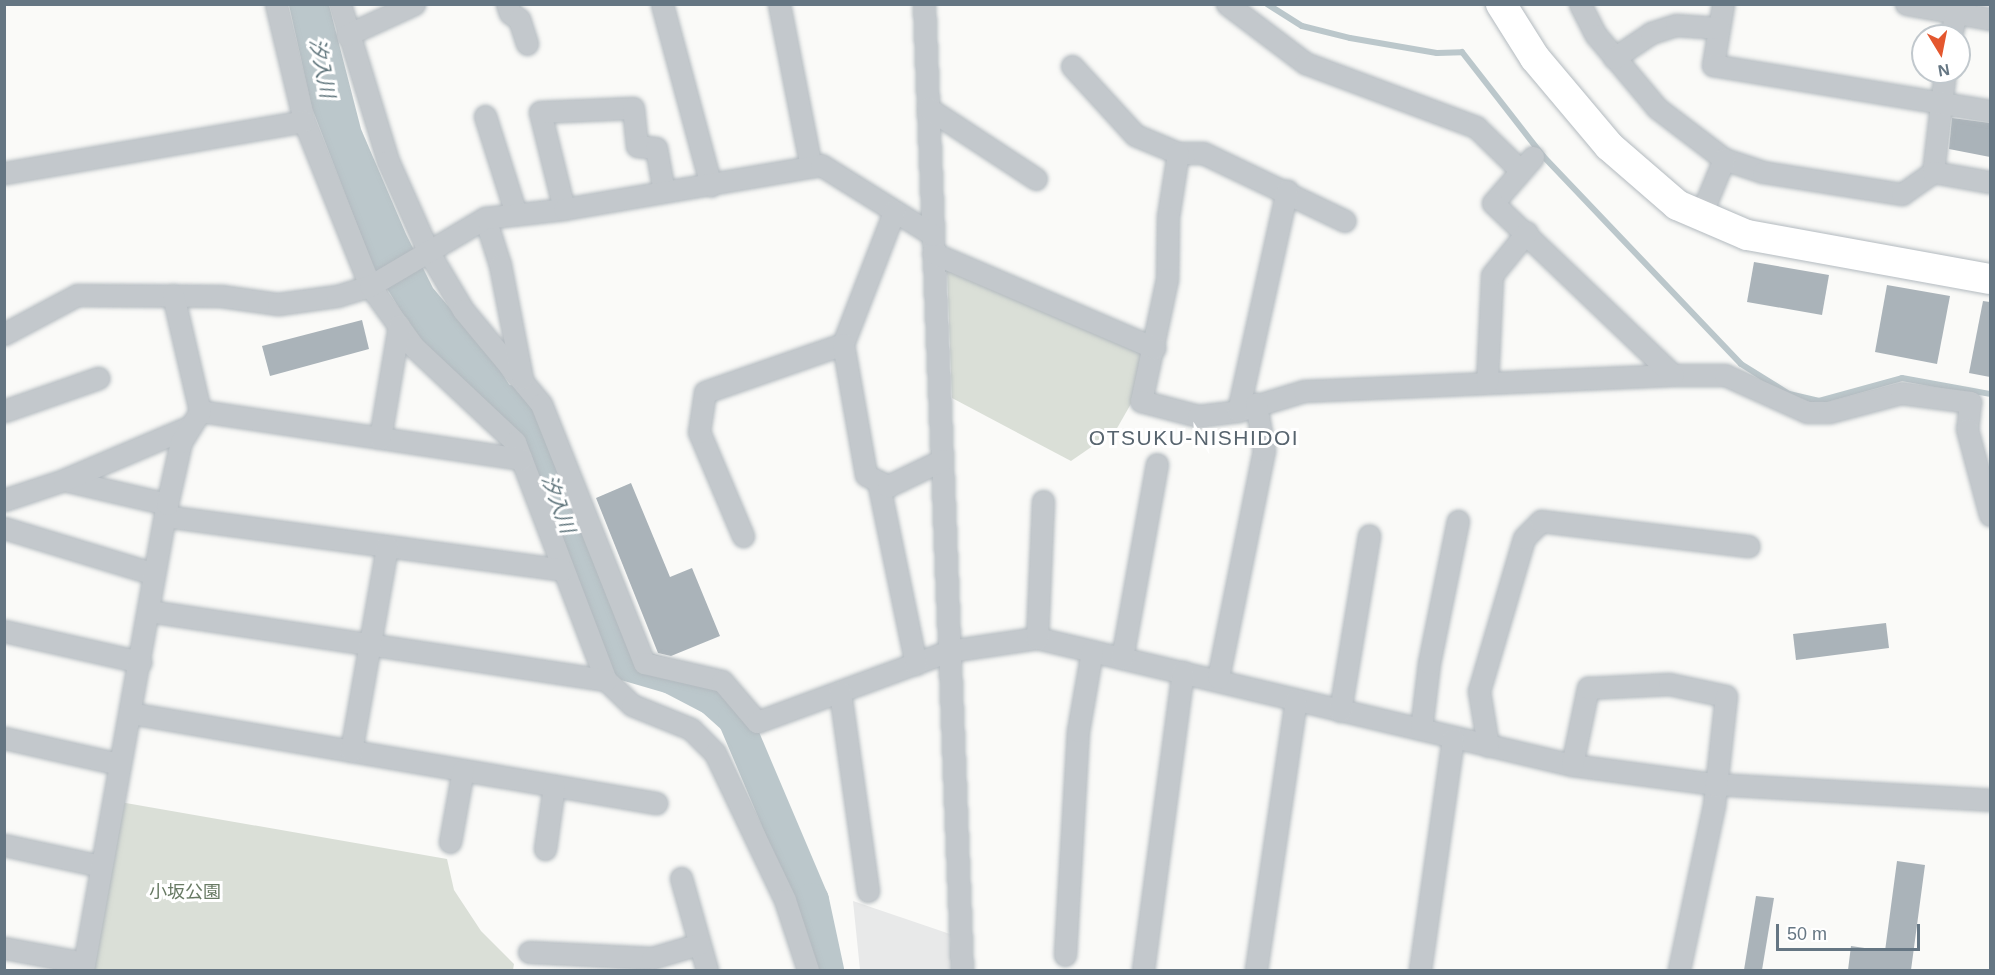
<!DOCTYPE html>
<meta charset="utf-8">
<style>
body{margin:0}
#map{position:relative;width:1995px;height:975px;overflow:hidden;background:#fafaf8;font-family:Arial,"Noto Sans JP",sans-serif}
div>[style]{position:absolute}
.built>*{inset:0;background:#e8e9e9}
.green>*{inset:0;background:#dadfd7}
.water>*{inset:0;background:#bbc7cb}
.stream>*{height:6px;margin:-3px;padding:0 3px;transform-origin:3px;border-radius:3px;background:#bbc7cb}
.river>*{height:34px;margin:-17px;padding:0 17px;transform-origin:17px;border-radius:17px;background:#bbc7cb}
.building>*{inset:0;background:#aab3b9}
.roads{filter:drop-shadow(0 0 2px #b3babf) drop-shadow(0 0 2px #b3babf)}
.street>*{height:21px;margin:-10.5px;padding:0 10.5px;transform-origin:10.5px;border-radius:10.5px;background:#c3c8cc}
.secondary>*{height:30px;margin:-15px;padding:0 15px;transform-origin:15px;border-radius:15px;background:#fff}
span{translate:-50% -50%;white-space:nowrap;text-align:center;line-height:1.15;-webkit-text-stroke:6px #fff;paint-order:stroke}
.park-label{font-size:18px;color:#687a64}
.water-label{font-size:20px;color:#60757c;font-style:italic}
.quarter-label{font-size:21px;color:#57646e;letter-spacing:1.5px}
.frame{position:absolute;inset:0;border:6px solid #657683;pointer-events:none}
.north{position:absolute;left:1911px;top:24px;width:60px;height:60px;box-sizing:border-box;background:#fff;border:2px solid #c1c8cd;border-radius:50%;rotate:170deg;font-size:16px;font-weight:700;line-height:24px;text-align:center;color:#657683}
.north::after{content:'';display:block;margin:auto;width:21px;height:27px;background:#e4572e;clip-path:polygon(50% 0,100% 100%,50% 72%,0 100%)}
.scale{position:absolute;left:1776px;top:924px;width:144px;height:27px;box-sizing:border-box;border:3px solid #657683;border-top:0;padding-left:8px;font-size:18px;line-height:21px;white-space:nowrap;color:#657683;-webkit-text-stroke:4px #fff;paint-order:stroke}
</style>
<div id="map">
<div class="built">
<div style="clip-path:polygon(853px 901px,950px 934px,952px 970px,860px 970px)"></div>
</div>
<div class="green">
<div style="clip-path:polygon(947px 268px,1139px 349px,1142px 354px,1132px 402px,1116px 430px,1071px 461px,952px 398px)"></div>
<div style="clip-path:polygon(120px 802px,447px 859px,454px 890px,481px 931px,514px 964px,513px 970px,91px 970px)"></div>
</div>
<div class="water">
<div style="clip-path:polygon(289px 5px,329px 5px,361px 129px,406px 234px,433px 288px,494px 361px,531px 418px,545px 505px,516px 431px,416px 335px,373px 266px,312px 108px)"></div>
</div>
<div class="stream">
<div style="left:1267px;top:4px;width:41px;rotate:32.2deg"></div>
<div style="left:1302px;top:26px;width:49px;rotate:14deg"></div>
<div style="left:1350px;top:38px;width:88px;rotate:9.8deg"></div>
<div style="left:1437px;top:53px;width:25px;rotate:-2deg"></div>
<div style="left:1462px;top:52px;width:132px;rotate:52.1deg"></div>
<div style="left:1543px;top:156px;width:287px;rotate:46.4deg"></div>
<div style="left:1741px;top:364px;width:57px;rotate:32deg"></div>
<div style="left:1789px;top:394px;width:31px;rotate:13deg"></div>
<div style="left:1819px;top:401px;width:86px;rotate:-15.5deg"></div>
<div style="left:1902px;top:378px;width:89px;rotate:10.3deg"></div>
</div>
<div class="river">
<div style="left:510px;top:402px;width:51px;rotate:57.9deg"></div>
<div style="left:537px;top:445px;width:214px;rotate:70.3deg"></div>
<div style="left:609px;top:646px;width:22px;rotate:51deg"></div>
<div style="left:623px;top:663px;width:50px;rotate:16.3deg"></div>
<div style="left:671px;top:677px;width:47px;rotate:27.6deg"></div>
<div style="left:713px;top:699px;width:30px;rotate:42deg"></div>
<div style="left:735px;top:719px;width:197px;rotate:67deg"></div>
<div style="left:812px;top:900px;width:72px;rotate:77.9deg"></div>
</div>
<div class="building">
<div style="clip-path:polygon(1952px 118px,1990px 123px,1990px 157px,1949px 149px)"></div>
<div style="clip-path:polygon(1754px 262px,1829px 275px,1822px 315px,1747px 302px)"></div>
<div style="clip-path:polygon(1887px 285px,1950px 296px,1937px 364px,1875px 352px)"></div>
<div style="clip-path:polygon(1983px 301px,1990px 302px,1990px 377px,1969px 373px)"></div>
<div style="clip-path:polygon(362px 320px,369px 349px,270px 376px,262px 346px)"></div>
<div style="clip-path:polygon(631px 483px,670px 577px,692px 568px,720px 636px,671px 656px,658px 653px,596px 498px)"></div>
<div style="clip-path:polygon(1886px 623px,1889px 648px,1796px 660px,1793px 634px)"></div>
<div style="clip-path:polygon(1897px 861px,1925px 865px,1911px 970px,1848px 970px,1851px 946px,1885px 951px)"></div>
<div style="clip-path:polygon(1756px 896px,1774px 898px,1762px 970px,1744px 970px)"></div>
</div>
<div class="roads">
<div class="street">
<div style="left:276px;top:4px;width:120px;rotate:76.5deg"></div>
<div style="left:304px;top:121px;width:178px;rotate:68.2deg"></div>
<div style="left:370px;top:286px;width:75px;rotate:54.2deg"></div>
<div style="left:414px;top:347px;width:139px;rotate:43.2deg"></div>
<div style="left:515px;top:442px;width:255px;rotate:69.1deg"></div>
<div style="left:606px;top:680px;width:36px;rotate:44deg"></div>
<div style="left:632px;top:705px;width:64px;rotate:22.1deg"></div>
<div style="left:691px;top:729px;width:34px;rotate:45deg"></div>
<div style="left:715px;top:753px;width:163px;rotate:64.5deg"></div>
<div style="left:785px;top:900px;width:74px;rotate:71.8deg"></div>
<div style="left:340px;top:4px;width:164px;rotate:73deg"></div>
<div style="left:388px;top:161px;width:98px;rotate:66deg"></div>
<div style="left:428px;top:251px;width:69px;rotate:59.3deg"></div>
<div style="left:463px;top:310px;width:122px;rotate:50.3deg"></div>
<div style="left:541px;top:404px;width:279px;rotate:68.3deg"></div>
<div style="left:644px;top:663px;width:80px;rotate:13deg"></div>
<div style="left:722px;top:681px;width:54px;rotate:49.5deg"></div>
<div style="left:757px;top:722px;width:205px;rotate:-20.3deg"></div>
<div style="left:949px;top:651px;width:89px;rotate:-8.4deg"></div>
<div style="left:1037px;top:638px;width:550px;rotate:13.35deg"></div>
<div style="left:1572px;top:765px;width:144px;rotate:7.6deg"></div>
<div style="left:1715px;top:784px;width:275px;rotate:3.3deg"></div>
<div style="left:507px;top:4px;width:9px;rotate:72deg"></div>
<div style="left:510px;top:13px;width:11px;rotate:34deg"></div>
<div style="left:519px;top:19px;width:26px;rotate:72deg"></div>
<div style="left:662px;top:4px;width:188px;rotate:74.9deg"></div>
<div style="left:779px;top:4px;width:166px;rotate:78.9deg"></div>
<div style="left:924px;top:4px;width:967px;rotate:87.75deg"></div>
<div style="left:1227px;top:4px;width:98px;rotate:37.1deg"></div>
<div style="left:1305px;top:63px;width:183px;rotate:20.5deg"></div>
<div style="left:1476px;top:127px;width:62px;rotate:44.3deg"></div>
<div style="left:1580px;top:4px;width:35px;rotate:63deg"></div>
<div style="left:1596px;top:35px;width:95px;rotate:50.1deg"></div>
<div style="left:1657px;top:108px;width:84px;rotate:37.3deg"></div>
<div style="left:1724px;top:159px;width:41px;rotate:18.4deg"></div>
<div style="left:1763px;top:172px;width:141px;rotate:9deg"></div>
<div style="left:1902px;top:194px;width:38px;rotate:-35deg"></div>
<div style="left:1933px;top:172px;width:101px;rotate:-83.2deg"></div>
<div style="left:1723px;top:4px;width:62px;rotate:99.3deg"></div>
<div style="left:1713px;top:65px;width:281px;rotate:9.4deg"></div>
<div style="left:1906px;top:4px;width:85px;rotate:10.1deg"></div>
<div style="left:347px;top:35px;width:74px;rotate:-24.8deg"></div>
<div style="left:1951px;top:36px;width:33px;rotate:-79deg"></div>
<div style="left:1614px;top:58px;width:45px;rotate:-34deg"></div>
<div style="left:1651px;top:33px;width:26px;rotate:-18deg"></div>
<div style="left:1676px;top:25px;width:43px;rotate:4deg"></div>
<div style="left:1072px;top:66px;width:93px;rotate:47.6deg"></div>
<div style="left:1135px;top:135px;width:47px;rotate:22.7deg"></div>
<div style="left:1178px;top:153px;width:25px"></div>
<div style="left:1203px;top:153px;width:157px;rotate:25.6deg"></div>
<div style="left:928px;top:108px;width:129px;rotate:33.3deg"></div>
<div style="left:485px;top:116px;width:103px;rotate:72.4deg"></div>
<div style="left:1178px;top:153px;width:65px;rotate:98.9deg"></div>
<div style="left:1168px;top:217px;width:62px;rotate:90.9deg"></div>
<div style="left:1167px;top:279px;width:125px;rotate:102deg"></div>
<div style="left:1141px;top:401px;width:59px;rotate:14.7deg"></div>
<div style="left:1198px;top:416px;width:40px;rotate:-7.1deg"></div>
<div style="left:1238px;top:411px;width:69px;rotate:-16.9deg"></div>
<div style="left:1304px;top:391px;width:369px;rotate:-2.5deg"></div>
<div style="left:1673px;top:375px;width:52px"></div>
<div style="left:1725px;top:375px;width:90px;rotate:24.3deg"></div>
<div style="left:1807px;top:412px;width:22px"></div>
<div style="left:1829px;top:412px;width:74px;rotate:-14.8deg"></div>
<div style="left:1901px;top:393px;width:70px;rotate:7.4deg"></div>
<div style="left:1970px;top:402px;width:27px;rotate:96deg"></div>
<div style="left:1967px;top:429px;width:89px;rotate:75deg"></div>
<div style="left:1533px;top:157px;width:61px;rotate:131deg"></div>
<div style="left:1493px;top:203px;width:249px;rotate:43.7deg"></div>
<div style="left:1933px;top:172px;width:58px;rotate:10deg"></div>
<div style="left:4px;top:173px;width:304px;rotate:-9.8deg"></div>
<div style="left:564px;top:209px;width:100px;rotate:-103.9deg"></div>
<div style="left:540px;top:112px;width:93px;rotate:-2.5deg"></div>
<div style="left:633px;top:108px;width:38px;rotate:84deg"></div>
<div style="left:637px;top:146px;width:19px;rotate:6deg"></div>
<div style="left:656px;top:148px;width:44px;rotate:79.5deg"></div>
<div style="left:1700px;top:217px;width:63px;rotate:-67.5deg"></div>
<div style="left:485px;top:218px;width:49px;rotate:72.3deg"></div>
<div style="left:500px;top:265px;width:115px;rotate:79deg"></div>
<div style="left:933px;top:253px;width:241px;rotate:23.2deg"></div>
<div style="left:4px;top:334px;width:83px;rotate:-28.1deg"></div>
<div style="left:77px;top:295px;width:144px;rotate:0.4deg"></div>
<div style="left:221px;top:296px;width:58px;rotate:8deg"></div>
<div style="left:278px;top:304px;width:60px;rotate:-7.7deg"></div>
<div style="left:337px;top:296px;width:34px;rotate:-17deg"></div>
<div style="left:370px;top:286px;width:134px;rotate:-30.6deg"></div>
<div style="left:485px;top:218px;width:80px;rotate:-6.5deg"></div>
<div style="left:564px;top:209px;width:261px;rotate:-9.7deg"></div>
<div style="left:821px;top:165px;width:132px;rotate:32deg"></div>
<div style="left:843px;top:344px;width:142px;rotate:-68.9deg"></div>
<div style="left:1487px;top:383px;width:108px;rotate:-87.3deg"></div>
<div style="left:1492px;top:275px;width:55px;rotate:-50.9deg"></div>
<div style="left:4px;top:411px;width:100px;rotate:-19.3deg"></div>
<div style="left:200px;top:411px;width:325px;rotate:8.5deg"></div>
<div style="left:1238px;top:411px;width:226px;rotate:-77.5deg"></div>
<div style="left:380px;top:438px;width:114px;rotate:-80.4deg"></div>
<div style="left:64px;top:480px;width:106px;rotate:13.1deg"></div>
<div style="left:878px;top:481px;width:187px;rotate:78.3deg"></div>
<div style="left:4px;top:500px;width:63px;rotate:-18.4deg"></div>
<div style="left:64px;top:480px;width:135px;rotate:-23.1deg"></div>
<div style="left:165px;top:516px;width:401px;rotate:7.7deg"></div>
<div style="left:4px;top:528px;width:157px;rotate:17deg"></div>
<div style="left:743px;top:536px;width:113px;rotate:-112.9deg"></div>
<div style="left:699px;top:432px;width:40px;rotate:-81.5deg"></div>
<div style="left:705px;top:392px;width:146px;rotate:-19.2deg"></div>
<div style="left:843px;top:344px;width:133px;rotate:80deg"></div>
<div style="left:866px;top:475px;width:25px;rotate:27deg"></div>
<div style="left:888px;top:486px;width:60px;rotate:-25.7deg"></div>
<div style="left:149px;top:611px;width:462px;rotate:8.6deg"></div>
<div style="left:4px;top:631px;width:140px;rotate:12.8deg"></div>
<div style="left:1037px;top:638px;width:137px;rotate:-87.5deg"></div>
<div style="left:1122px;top:658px;width:197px;rotate:-79.8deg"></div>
<div style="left:1218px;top:678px;width:233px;rotate:-78.6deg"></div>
<div style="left:1264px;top:450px;width:47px;rotate:-99.9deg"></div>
<div style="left:840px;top:692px;width:201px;rotate:82deg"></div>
<div style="left:1340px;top:711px;width:178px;rotate:-80.6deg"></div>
<div style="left:130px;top:713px;width:534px;rotate:9.71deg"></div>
<div style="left:1421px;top:729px;width:66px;rotate:-83.1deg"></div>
<div style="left:1429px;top:663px;width:145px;rotate:-78.5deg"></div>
<div style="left:4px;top:738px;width:118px;rotate:12.7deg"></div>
<div style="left:1488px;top:746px;width:56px;rotate:-99.3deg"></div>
<div style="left:1479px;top:691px;width:159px;rotate:-73.6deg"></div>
<div style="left:1524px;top:538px;width:24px;rotate:-45deg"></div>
<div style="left:1541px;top:521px;width:209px;rotate:6.9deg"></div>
<div style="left:351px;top:751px;width:208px;rotate:-80deg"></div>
<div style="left:1572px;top:765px;width:79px;rotate:-78.3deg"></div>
<div style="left:1588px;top:688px;width:81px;rotate:-2.8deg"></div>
<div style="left:1669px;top:684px;width:58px;rotate:11.9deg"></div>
<div style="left:1726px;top:696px;width:110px;rotate:96.3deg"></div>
<div style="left:1714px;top:805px;width:169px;rotate:102deg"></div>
<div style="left:450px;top:842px;width:73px;rotate:-79.8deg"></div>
<div style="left:4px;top:845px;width:99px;rotate:12.2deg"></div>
<div style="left:545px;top:849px;width:64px;rotate:-81.9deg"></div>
<div style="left:681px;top:878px;width:96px;rotate:74.2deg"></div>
<div style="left:4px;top:948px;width:81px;rotate:10.6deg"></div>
<div style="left:529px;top:952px;width:123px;rotate:2.8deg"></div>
<div style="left:652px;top:958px;width:49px;rotate:-16.6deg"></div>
<div style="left:1065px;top:955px;width:224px;rotate:-86.7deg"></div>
<div style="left:1078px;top:731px;width:81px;rotate:-80.1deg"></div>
<div style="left:83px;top:970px;width:474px;rotate:-79.8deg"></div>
<div style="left:167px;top:504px;width:64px;rotate:-77.3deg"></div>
<div style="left:181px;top:442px;width:36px;rotate:-58deg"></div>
<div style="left:200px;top:411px;width:119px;rotate:-103.1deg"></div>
<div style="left:1143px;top:970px;width:301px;rotate:-82.4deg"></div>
<div style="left:1256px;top:970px;width:273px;rotate:-81.6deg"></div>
<div style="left:1420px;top:970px;width:233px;rotate:-81.9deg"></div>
</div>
<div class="secondary">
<div style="left:1501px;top:4px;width:64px;rotate:57.8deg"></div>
<div style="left:1535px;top:58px;width:115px;rotate:49.9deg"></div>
<div style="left:1609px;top:146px;width:90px;rotate:40.9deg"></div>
<div style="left:1677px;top:205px;width:76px;rotate:23.2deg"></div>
<div style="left:1747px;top:235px;width:247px;rotate:10.3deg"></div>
</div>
</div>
<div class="park-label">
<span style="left:185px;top:892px">小坂公園</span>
</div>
<div class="water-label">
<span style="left:322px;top:68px;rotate:79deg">汐入川</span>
<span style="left:558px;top:504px;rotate:70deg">汐入川</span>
</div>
<div class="quarter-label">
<span style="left:1194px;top:438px">OTSUKU-NISHIDOI</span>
</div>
<div class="frame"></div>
<div class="north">N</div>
<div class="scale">50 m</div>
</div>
